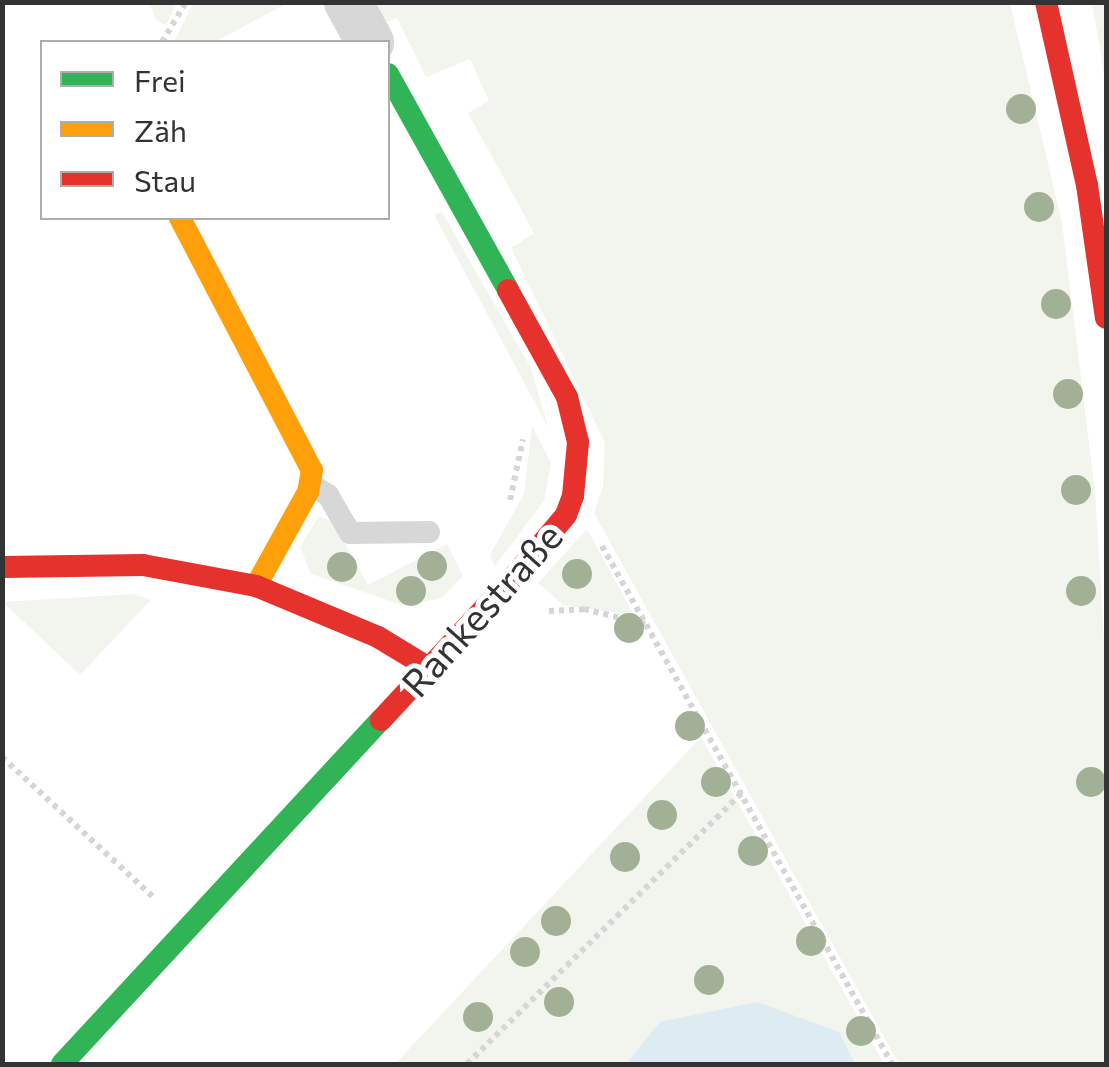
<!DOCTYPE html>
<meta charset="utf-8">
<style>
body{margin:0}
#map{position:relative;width:1109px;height:1067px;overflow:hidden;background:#fff;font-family:Commissioner,sans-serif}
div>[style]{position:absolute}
.green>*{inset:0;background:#f1f5ed}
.water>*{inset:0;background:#ddebf3}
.path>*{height:6px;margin-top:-3px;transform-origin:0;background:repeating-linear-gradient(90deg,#d6d6d6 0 5px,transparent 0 10px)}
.lane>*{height:22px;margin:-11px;padding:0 11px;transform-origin:11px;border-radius:11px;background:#d7d7d7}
.street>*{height:48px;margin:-24px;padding:0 24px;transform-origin:24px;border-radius:24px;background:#d7d7d7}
.fast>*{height:22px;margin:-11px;padding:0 11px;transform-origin:11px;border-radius:11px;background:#30b455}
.slow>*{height:22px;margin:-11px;padding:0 11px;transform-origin:11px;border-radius:11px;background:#ff9f0a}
.jam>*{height:22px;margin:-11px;padding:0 11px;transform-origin:11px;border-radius:11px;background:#e5322d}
.trees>*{width:30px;height:30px;margin:-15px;border-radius:50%;background:#a2b095}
span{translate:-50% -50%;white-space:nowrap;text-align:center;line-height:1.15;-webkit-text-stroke:10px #fff;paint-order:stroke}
.street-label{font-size:38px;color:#333}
.frame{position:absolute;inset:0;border:5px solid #333;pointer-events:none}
.legend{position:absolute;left:40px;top:40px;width:350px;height:180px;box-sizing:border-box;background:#fff;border:2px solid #adadad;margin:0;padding:12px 18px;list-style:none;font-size:30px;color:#333}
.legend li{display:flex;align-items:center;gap:20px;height:50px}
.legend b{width:50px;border:2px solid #adadad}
</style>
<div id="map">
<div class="green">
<div style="clip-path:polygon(150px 3px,177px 3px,166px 25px,156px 20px)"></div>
<div style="clip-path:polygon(193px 3px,193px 2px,287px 3px,215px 42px,174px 42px)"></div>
<div style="clip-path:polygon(376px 3px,1010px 3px,1062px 223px,1095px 492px,1106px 675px,1106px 1064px,899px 1064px,594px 513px,603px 487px,605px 443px,511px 248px,534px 233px,468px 113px,489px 101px,470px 59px,426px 77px,397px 18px,385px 22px)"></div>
<div style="clip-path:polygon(1092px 3px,1106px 3px,1106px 89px,1100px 49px)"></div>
<div style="clip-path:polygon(442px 212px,531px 368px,548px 427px,434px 215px)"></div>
<div style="clip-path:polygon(532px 426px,551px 463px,544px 501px,495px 566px,490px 555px,524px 494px)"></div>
<div style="clip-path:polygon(319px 516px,333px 522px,368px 585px,447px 544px,463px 576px,442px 598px,405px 606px,311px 574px,300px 547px)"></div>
<div style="clip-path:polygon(587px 529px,634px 615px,563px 605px,538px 583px)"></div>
<div style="clip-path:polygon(133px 594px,151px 600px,80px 675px,3px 602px)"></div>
<div style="clip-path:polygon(701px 737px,884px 1064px,395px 1064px)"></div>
</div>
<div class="water">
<div style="clip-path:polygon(757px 1002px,839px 1032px,855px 1064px,626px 1064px,660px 1022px)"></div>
</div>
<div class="path">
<div style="left:162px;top:42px;width:47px;rotate:-59deg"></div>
<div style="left:510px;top:500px;width:62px;rotate:-78deg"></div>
<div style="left:602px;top:546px;width:594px;rotate:60.76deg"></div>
<div style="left:549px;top:611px;width:35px;rotate:-3deg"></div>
<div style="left:584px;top:609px;width:63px;rotate:13.8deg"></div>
<div style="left:2px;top:757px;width:205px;rotate:42.8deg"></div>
<div style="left:467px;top:1064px;width:386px;rotate:-44.6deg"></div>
</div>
<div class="lane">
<div style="left:312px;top:485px;width:19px;rotate:32deg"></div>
<div style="left:328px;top:495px;width:44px;rotate:59.9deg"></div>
<div style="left:350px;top:533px;width:79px;rotate:-0.7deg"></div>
</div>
<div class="street">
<div style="left:348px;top:2px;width:46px;rotate:61.2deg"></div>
</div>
<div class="fast">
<div style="left:388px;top:74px;width:247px;rotate:60.9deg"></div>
<div style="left:62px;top:1064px;width:469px;rotate:-47.2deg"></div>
</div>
<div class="slow">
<div style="left:180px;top:218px;width:284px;rotate:62.4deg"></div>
<div style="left:312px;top:470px;width:22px;rotate:100deg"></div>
<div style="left:308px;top:492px;width:107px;rotate:119deg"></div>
</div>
<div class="jam">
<div style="left:1046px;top:2px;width:188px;rotate:77.4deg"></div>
<div style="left:1087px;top:185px;width:134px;rotate:81.9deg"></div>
<div style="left:2px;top:567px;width:141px;rotate:-0.8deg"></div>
<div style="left:143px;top:565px;width:115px;rotate:10.5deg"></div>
<div style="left:256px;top:586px;width:132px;rotate:22.7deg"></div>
<div style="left:378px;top:637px;width:60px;rotate:31.3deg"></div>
<div style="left:381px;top:720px;width:199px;rotate:-47.2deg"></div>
<div style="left:516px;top:574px;width:77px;rotate:-49.7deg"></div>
<div style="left:566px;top:515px;width:20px;rotate:-70deg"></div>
<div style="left:573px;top:496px;width:54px;rotate:-84.7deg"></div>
<div style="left:578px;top:442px;width:46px;rotate:-103.7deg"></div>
<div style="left:567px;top:397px;width:122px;rotate:-118.9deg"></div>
</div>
<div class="trees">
<div style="left:1021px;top:109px"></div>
<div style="left:1039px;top:207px"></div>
<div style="left:1056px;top:304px"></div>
<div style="left:1068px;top:394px"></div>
<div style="left:1076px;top:490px"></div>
<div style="left:432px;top:566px"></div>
<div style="left:342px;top:567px"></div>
<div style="left:577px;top:574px"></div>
<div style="left:411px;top:591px"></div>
<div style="left:1081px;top:591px"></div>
<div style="left:629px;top:628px"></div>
<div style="left:690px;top:726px"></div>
<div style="left:716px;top:782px"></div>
<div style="left:1091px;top:782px"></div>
<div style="left:662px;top:815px"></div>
<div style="left:753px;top:851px"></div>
<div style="left:625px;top:857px"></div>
<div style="left:556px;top:921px"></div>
<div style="left:811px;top:941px"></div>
<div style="left:525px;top:952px"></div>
<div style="left:709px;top:980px"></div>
<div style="left:559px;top:1002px"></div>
<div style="left:478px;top:1017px"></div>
<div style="left:861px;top:1031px"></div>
</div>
<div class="street-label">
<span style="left:481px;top:609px;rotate:-48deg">Rankestraße</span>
</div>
<div class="frame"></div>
<ul class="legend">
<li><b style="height:12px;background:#30b455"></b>Frei</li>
<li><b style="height:12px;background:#ff9f0a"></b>Zäh</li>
<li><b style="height:12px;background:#e5322d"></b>Stau</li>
</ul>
</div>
